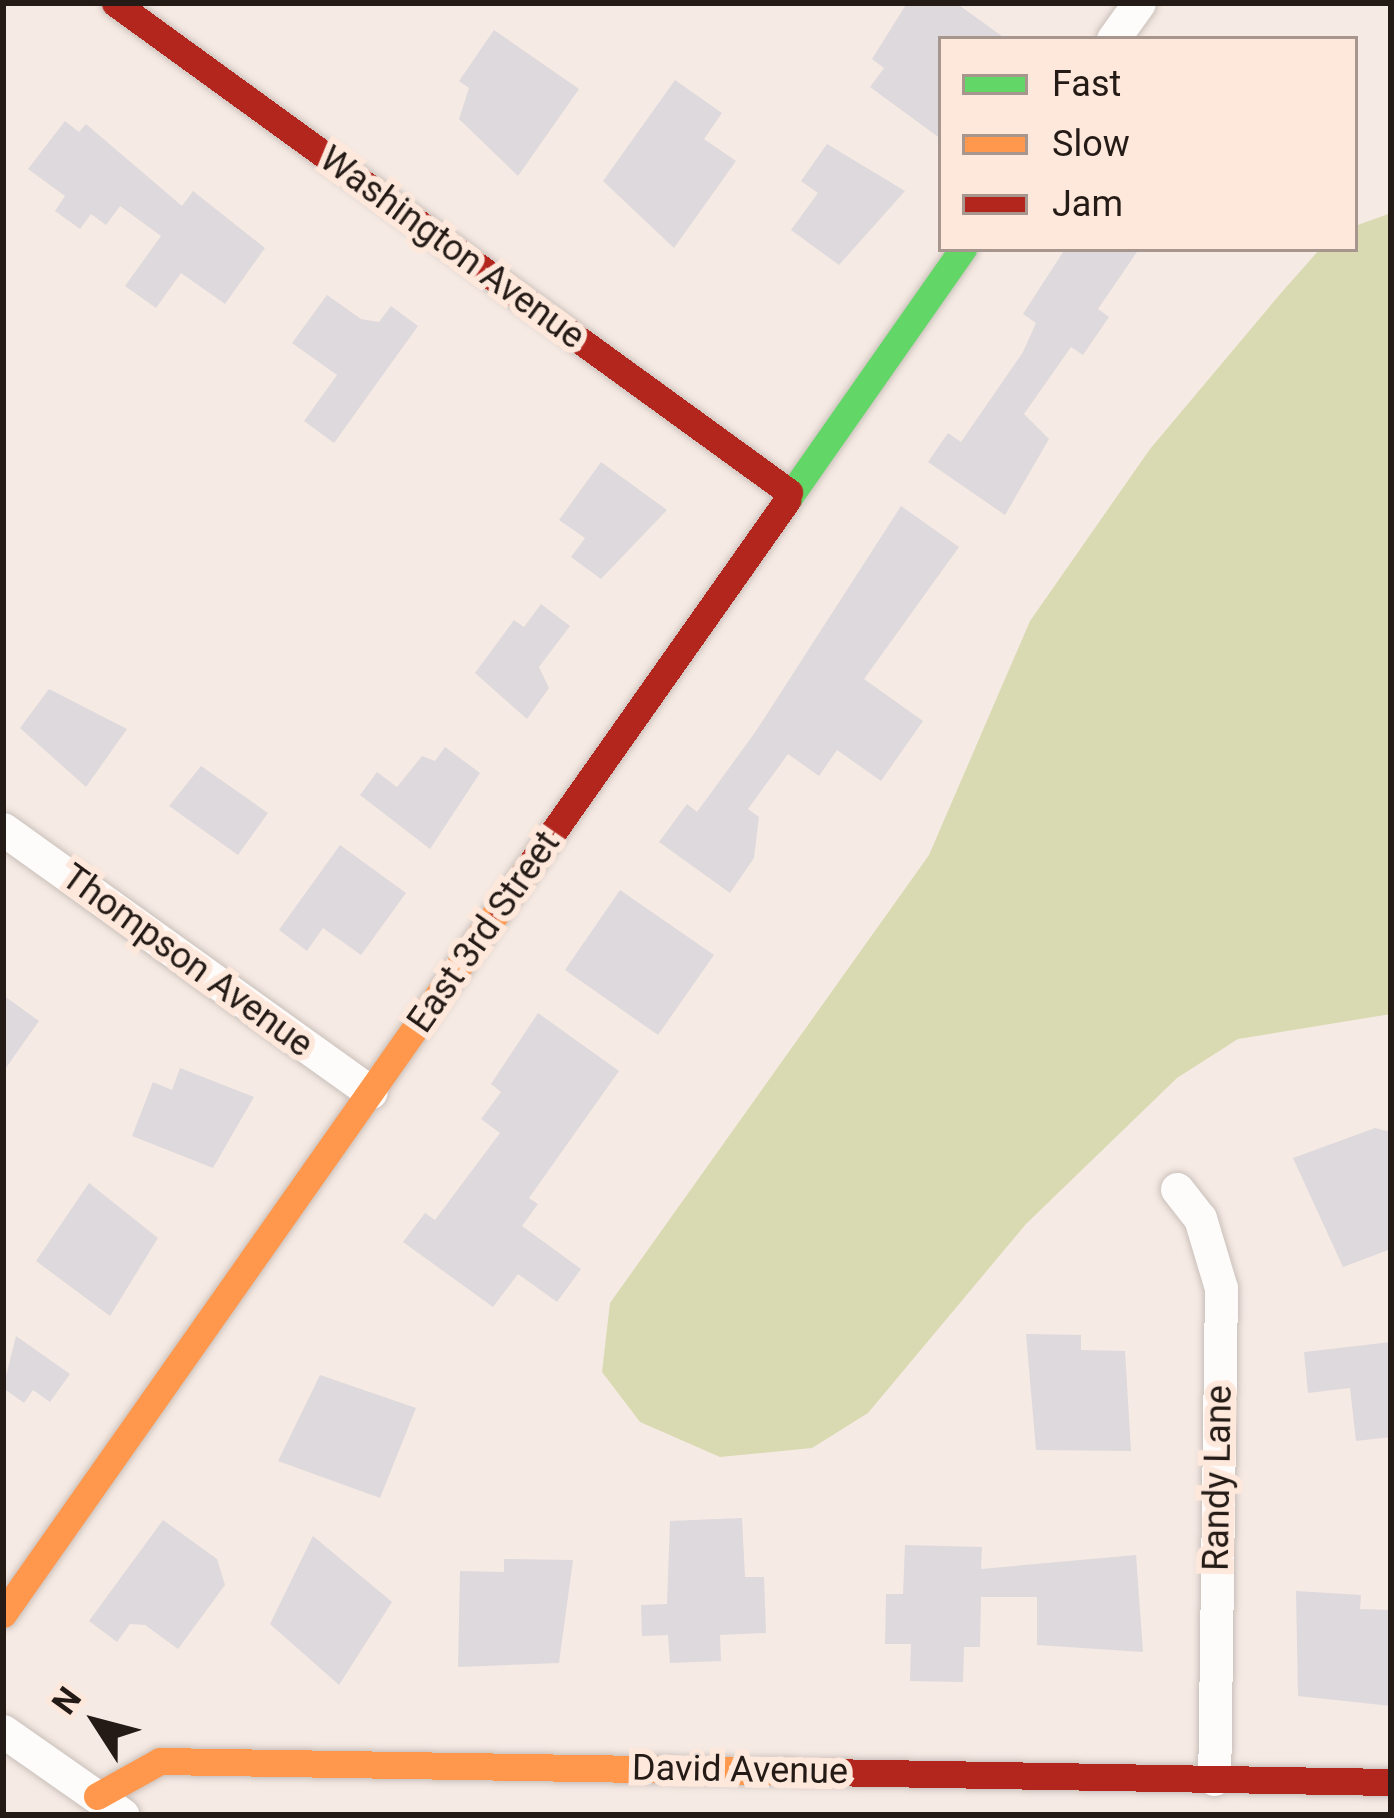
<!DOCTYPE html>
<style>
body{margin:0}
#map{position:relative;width:1394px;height:1818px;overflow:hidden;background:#f6eae4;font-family:Roboto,sans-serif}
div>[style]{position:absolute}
.green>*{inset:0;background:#d9dab2}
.building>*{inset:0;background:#ded9dc}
.roads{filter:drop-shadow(0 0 3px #c9c0ba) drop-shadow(0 0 3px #c9c0ba)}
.street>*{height:33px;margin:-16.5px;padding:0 16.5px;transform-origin:16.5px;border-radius:16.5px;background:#fefcfb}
.fast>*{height:27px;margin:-13.5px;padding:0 13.5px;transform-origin:13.5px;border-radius:13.5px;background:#63d668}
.slow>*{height:27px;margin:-13.5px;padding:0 13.5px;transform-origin:13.5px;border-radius:13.5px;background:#ff974d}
.jam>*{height:27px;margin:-13.5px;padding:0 13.5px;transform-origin:13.5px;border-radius:13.5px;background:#b3261e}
span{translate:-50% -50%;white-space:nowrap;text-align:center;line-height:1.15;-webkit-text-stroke:12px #fee8dc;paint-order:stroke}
.street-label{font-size:36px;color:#241b16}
.frame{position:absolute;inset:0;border:6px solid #241b16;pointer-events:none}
.legend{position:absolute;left:938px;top:36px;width:420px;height:216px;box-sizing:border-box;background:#fee8dc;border:3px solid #a7968d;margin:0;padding:15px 21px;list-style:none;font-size:36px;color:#241b16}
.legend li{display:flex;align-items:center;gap:24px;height:60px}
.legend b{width:60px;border:3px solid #a7968d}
.north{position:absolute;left:36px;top:1662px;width:120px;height:120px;-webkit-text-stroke:9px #fee8dc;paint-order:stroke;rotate:306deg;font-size:33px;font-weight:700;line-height:48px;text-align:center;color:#241b16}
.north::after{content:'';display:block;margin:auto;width:42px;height:54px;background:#241b16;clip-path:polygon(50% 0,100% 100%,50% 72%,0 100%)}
</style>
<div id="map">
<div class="green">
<div style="clip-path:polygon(1391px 213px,1391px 1014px,1238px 1039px,1177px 1078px,1026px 1224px,868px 1413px,812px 1448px,720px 1457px,640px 1422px,602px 1372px,610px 1303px,929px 855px,1030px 621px,1150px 449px,1281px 293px,1320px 249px,1355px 249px,1355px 226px)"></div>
</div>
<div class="building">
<div style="clip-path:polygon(907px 3px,956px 3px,1006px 39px,941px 39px,941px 139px,870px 87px,884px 68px,872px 59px)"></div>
<div style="clip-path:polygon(494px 30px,579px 89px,518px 176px,459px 119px,469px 88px,459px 81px)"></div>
<div style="clip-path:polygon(675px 80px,722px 113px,704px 139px,736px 161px,674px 248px,603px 181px)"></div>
<div style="clip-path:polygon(65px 121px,79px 132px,86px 124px,182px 206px,193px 191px,265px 248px,225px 304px,181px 273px,156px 308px,125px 286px,161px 236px,120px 206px,106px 225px,91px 214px,80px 229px,55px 211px,65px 196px,28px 169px)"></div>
<div style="clip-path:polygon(827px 144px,905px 191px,839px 265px,791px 230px,818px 193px,801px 181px)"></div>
<div style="clip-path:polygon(1065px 249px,1139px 249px,1098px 309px,1109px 317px,1083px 355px,1071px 347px,1024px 414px,1049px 439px,1005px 515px,928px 462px,948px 433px,961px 442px,1023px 352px,1036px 323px,1023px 314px)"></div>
<div style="clip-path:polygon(327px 295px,361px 319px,379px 322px,391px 306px,418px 326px,334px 443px,304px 421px,337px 375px,292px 343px)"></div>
<div style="clip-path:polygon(601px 462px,667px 510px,601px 579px,571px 557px,585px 538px,559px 520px)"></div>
<div style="clip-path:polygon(901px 506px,959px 547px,864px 679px,923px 721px,881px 781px,837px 750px,819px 776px,788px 754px,748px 809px,759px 817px,754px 858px,730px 893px,659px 842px,687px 804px,697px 812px,756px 731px)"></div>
<div style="clip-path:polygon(541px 604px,570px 626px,539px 667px,549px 688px,527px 719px,475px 673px,514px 620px,524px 627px)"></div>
<div style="clip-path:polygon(49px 689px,127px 729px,86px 787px,20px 728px)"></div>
<div style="clip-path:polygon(445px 747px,480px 773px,430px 849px,360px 795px,377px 772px,397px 787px,422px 756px,435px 761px)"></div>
<div style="clip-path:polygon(201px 766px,268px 813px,238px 855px,169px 806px)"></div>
<div style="clip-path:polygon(340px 845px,406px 893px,361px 955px,323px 928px,307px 951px,279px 930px)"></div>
<div style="clip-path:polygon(620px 890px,714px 955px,658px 1035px,565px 970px)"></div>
<div style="clip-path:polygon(3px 995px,39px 1021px,3px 1072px)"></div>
<div style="clip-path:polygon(538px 1013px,619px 1071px,529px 1198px,538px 1204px,522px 1226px,581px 1269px,557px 1302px,518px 1274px,493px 1307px,403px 1242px,425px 1213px,435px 1220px,500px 1133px,481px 1119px,501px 1092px,491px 1084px)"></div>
<div style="clip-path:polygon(180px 1068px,254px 1097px,213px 1168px,132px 1136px,153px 1082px,172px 1090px)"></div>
<div style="clip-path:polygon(1375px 1128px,1391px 1132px,1391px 1249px,1343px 1267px,1293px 1158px)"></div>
<div style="clip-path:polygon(89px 1183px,158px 1238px,110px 1316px,36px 1261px)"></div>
<div style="clip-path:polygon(1026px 1334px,1081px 1335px,1081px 1350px,1125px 1351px,1131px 1451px,1036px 1450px)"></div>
<div style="clip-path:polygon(16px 1336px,70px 1374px,50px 1402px,33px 1390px,24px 1403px,3px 1388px)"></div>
<div style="clip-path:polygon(1391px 1342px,1391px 1437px,1356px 1441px,1350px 1388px,1308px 1393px,1304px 1352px)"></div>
<div style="clip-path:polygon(320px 1375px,416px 1408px,380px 1498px,278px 1461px)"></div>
<div style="clip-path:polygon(742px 1518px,745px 1577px,764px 1577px,766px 1633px,720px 1635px,721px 1661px,670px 1663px,668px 1635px,642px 1636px,641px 1605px,667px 1604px,670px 1521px)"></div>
<div style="clip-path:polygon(163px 1520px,217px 1559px,225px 1585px,178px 1649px,145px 1625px,130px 1624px,117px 1642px,89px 1621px)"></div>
<div style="clip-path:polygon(313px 1536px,392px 1602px,339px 1685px,270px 1624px)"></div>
<div style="clip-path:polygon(905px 1545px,982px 1547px,981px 1569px,1136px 1555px,1143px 1652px,1037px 1645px,1037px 1597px,981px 1597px,980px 1647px,964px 1647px,963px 1682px,910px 1681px,911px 1644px,885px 1644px,886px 1594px,903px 1594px)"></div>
<div style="clip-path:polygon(504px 1559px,573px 1560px,559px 1663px,458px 1667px,460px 1571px,504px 1572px)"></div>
<div style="clip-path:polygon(1296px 1591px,1361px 1595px,1360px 1609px,1391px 1610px,1391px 1706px,1298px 1696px)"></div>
</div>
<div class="roads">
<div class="street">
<div style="left:1113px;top:39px;width:44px;rotate:-54.2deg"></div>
<div style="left:3px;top:829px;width:452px;rotate:35.6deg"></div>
<div style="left:1177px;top:1189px;width:37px;rotate:52deg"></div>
<div style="left:1200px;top:1218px;width:73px;rotate:73.3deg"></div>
<div style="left:1221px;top:1288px;width:491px;rotate:90.8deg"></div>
<div style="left:3px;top:1731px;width:146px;rotate:35deg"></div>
</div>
<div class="fast">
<div style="left:787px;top:500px;width:307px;rotate:-55deg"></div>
</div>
<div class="slow">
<div style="left:3px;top:1614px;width:866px;rotate:-54.88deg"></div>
<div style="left:97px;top:1796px;width:72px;rotate:-29.1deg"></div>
<div style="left:160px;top:1761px;width:663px;rotate:0.95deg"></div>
</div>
<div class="jam">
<div style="left:115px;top:3px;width:833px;rotate:35.96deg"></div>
<div style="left:501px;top:906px;width:497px;rotate:-54.8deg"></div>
<div style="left:823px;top:1772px;width:568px;rotate:1.01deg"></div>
</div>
</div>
<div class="street-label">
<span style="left:452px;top:248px;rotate:36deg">Washington Avenue</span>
<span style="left:484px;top:932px;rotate:-55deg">East 3rd Street</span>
<span style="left:187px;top:961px;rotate:36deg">Thompson Avenue</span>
<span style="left:1218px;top:1478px;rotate:-89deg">Randy Lane</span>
<span style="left:740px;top:1770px;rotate:1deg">David Avenue</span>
</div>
<div class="frame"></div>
<ul class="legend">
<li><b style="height:15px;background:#63d668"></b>Fast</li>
<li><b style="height:15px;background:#ff974d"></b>Slow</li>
<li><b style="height:15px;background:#b3261e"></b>Jam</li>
</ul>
<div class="north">N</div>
</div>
